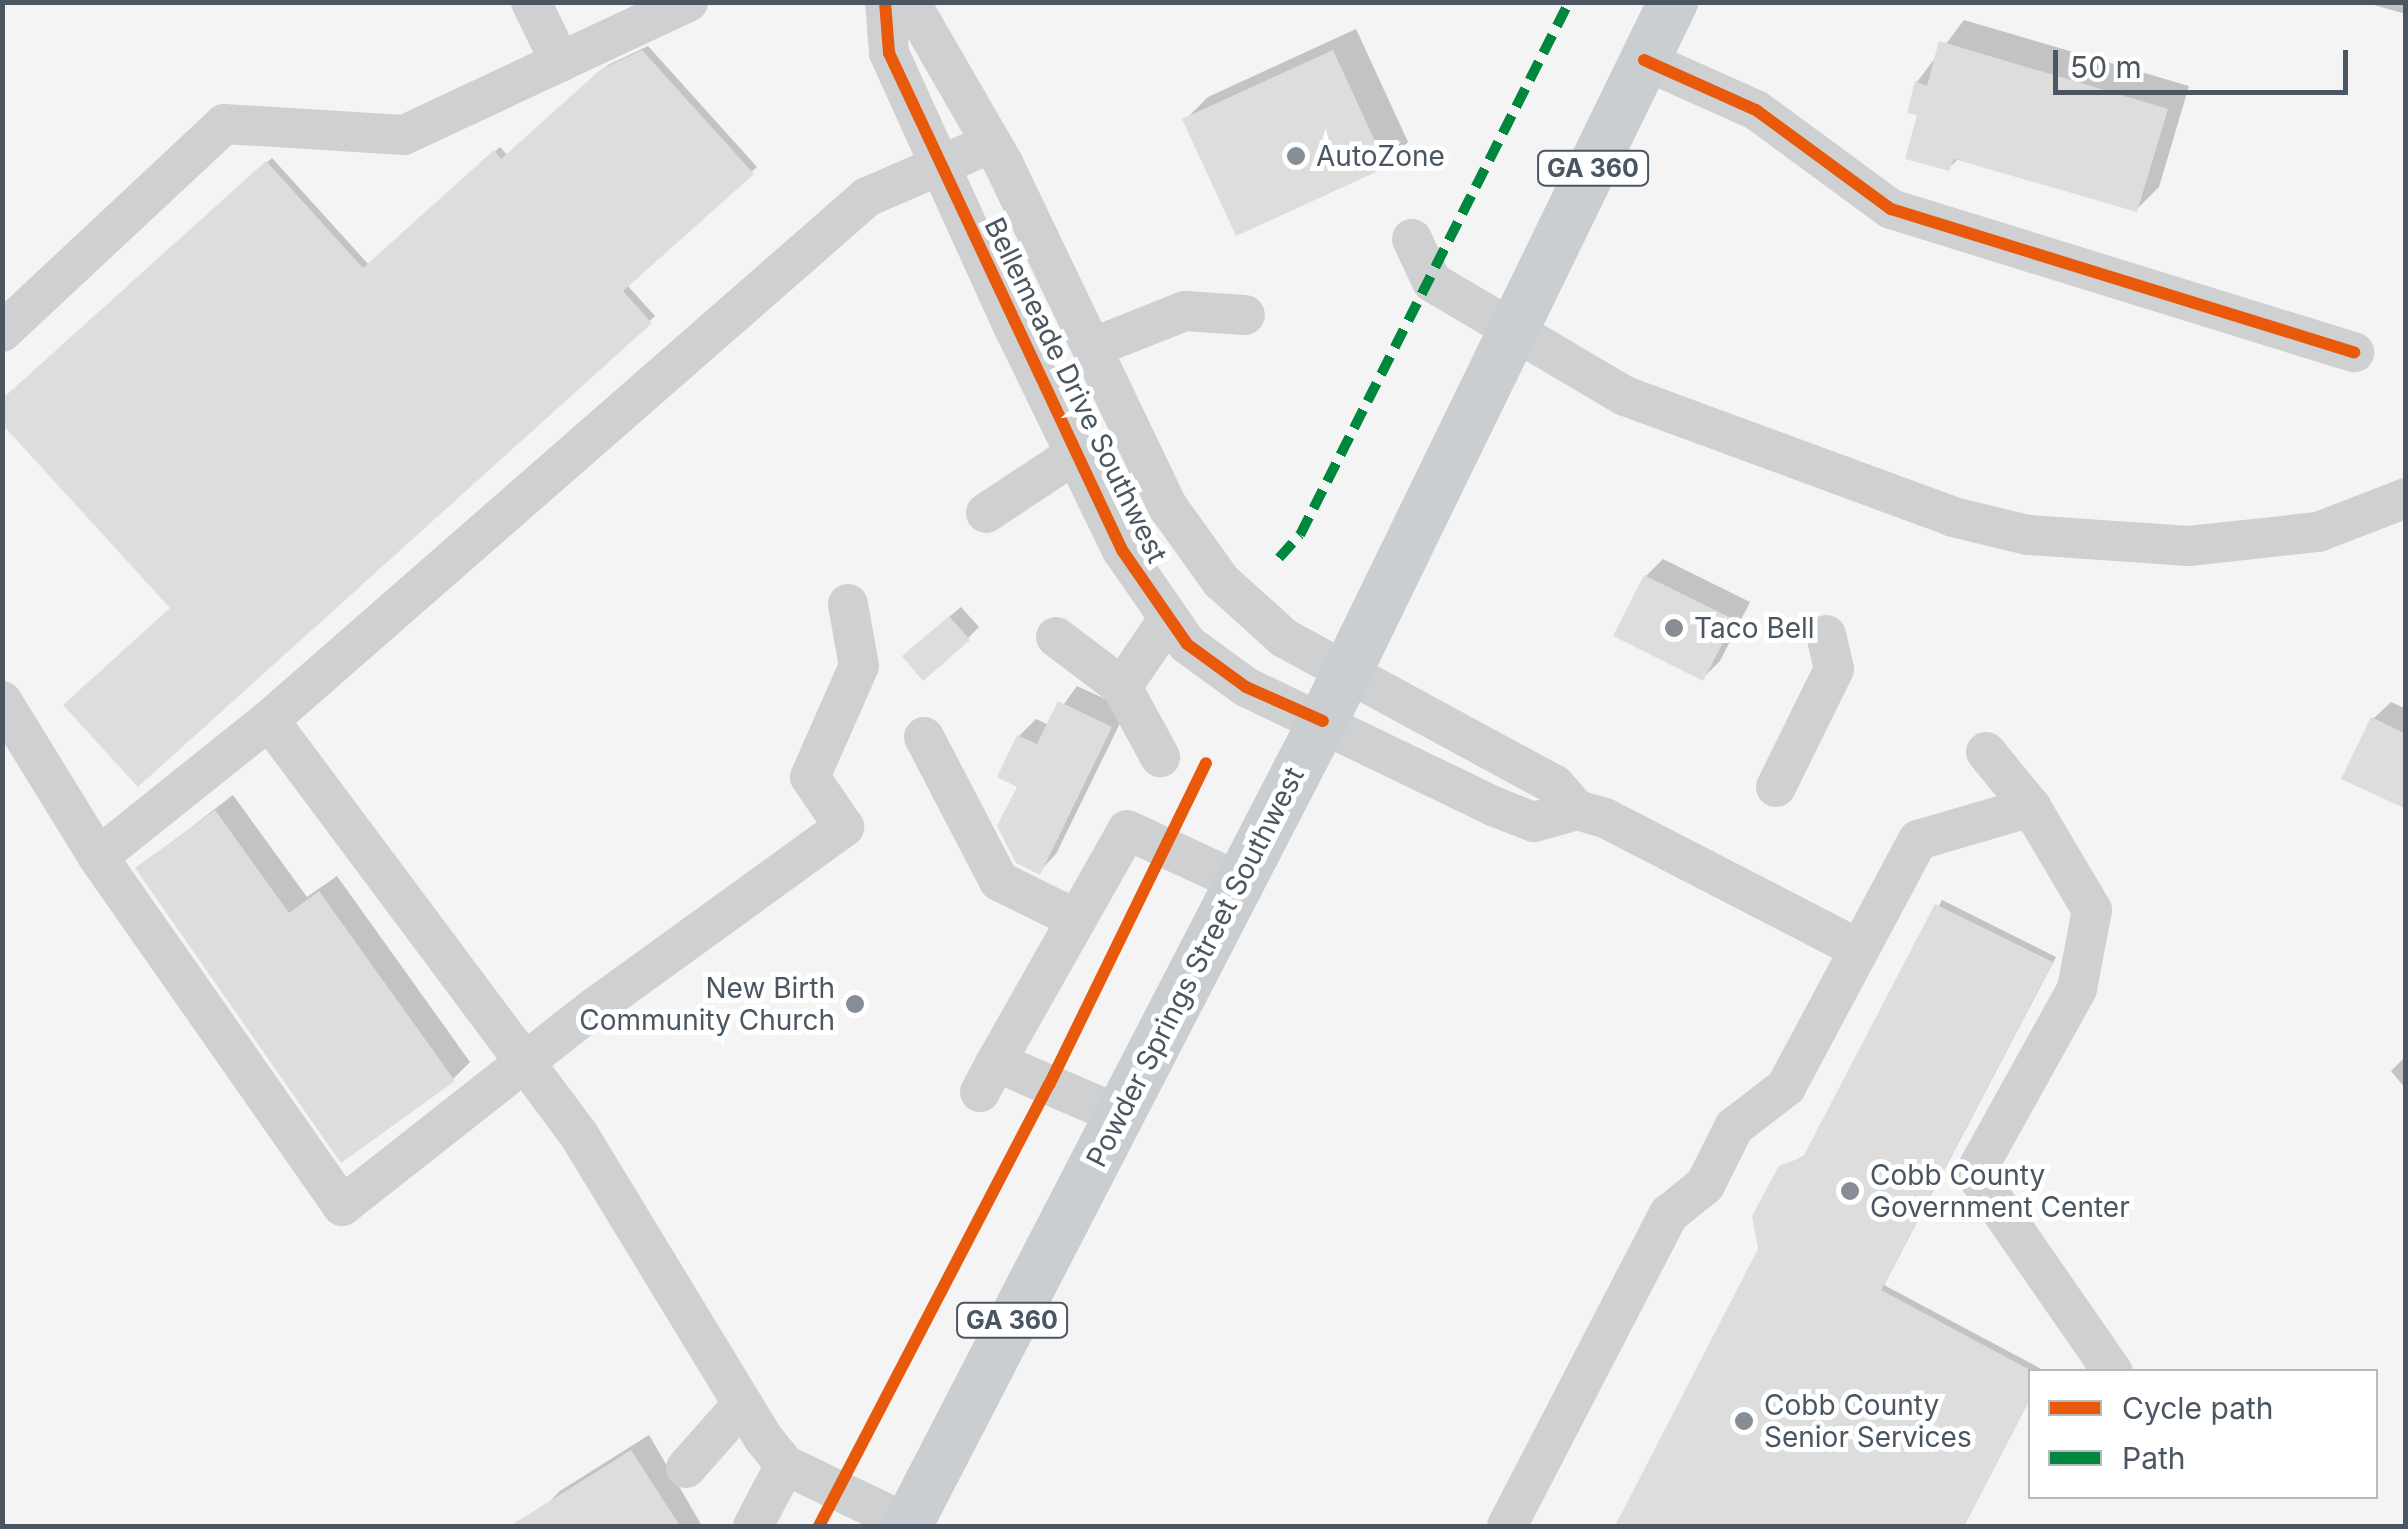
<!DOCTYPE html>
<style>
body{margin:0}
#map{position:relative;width:2408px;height:1529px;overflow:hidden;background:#f4f4f4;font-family:Inter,sans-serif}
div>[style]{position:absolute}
.shadow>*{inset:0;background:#0003}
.building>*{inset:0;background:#ddddde}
.minor>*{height:40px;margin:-20px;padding:0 20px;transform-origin:20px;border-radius:20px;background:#ced0d2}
.major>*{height:50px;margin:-25px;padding:0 25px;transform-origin:25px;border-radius:25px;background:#caced1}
.quiet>*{height:10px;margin-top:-5px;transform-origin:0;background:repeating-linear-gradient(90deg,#00873e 0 20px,transparent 0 30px)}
.cycleway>*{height:12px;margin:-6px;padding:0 6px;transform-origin:6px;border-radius:6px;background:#e8590c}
.dots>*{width:28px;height:28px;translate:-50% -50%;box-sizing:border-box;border:5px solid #fff;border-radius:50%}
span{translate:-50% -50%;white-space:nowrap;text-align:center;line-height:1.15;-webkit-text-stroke:10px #fff;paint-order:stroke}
.shield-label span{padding:2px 8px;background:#fff;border:2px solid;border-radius:8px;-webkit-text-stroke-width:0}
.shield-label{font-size:25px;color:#4a5661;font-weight:700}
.poi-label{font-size:28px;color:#4a5661}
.left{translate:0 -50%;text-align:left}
.right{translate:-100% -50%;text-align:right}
.street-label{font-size:28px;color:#4a5661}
.frame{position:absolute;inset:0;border:5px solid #4a5661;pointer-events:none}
.legend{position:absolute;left:2028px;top:1369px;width:350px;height:130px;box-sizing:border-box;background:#fff;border:2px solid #b7bbc0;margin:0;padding:12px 18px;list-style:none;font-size:30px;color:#4a5661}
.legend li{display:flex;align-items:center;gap:20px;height:50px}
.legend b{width:50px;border:2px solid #b7bbc0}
.scale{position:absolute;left:2053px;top:50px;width:295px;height:45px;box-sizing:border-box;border:5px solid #4a5661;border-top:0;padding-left:12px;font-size:30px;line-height:35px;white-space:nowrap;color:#4a5661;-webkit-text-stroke:8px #fff;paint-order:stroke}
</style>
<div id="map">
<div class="shadow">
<div style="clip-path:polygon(2363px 2px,2406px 2px,2406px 14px)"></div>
<div style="clip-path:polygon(1964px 20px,2189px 86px,2159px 187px,2136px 210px,1959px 158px,1948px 169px,1920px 113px,1917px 82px)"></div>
<div style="clip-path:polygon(1356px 29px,1408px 142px,1386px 165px,1185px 120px,1208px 97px)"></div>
<div style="clip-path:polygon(648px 46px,757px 167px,627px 285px,655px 316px,138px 783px,174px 608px,2px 401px,272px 158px,369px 265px,500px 147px,508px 156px,608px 65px)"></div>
<div style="clip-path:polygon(1663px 559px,1750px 602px,1720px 661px,1703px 678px,1646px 576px)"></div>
<div style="clip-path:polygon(961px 607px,979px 627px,968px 638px,916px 645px)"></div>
<div style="clip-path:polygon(1077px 686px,1127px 709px,1056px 854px,1039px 872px,1020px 786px,1019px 736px,1036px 719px,1049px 725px)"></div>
<div style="clip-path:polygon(2391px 702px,2406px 709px,2406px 806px,2373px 719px)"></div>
<div style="clip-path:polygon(233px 795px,307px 897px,337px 876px,470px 1062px,453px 1079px,138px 868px)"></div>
<div style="clip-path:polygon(1942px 900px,2056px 957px,1884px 1285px,2045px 1371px,2030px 1372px,2030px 1399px,1964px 1526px,1617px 1526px,1760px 1249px,1781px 1168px,1807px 1154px)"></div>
<div style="clip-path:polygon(2406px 1056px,2406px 1089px,2391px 1071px)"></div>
<div style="clip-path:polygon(649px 1435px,702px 1526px,555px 1526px,543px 1508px,560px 1491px)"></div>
</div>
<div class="building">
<div style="clip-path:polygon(1939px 41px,2168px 109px,2137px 212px,1954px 159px,1949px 171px,1905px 159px,1917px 115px,1907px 113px,1915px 81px,1927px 86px)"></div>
<div style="clip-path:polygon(642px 50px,754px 174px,623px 291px,652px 323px,138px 787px,63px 705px,170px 608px,2px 424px,2px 399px,266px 161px,363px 268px,494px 150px,501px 159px,600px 70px)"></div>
<div style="clip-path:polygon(1333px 50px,1387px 167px,1236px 236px,1182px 119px)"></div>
<div style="clip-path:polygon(1644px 575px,1735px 620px,1703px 681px,1613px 636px)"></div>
<div style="clip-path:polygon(949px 616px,970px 640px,923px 681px,902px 656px)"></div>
<div style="clip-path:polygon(1058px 701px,1112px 727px,1040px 875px,1016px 863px,997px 826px,1017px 787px,997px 777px,1017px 735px,1037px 744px)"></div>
<div style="clip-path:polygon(2371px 717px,2406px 734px,2406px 809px,2341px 779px)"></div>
<div style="clip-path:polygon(215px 810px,289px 913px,319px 891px,455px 1081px,341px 1163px,135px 868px)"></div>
<div style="clip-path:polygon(1935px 904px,2053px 962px,1881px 1290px,2030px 1370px,2030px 1399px,1964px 1526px,1615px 1526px,1758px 1249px,1752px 1216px,1779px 1166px,1803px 1157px)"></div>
<div style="clip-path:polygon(631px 1450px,680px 1526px,510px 1526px)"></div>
</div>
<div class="minor">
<div style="left:531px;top:2px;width:67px;rotate:64.2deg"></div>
<div style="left:885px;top:2px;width:51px;rotate:85.5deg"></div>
<div style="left:889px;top:53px;width:300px;rotate:65.6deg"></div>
<div style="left:1013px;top:326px;width:249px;rotate:64.1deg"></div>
<div style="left:1122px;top:550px;width:114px;rotate:55.3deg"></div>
<div style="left:1187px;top:644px;width:73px;rotate:36.1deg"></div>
<div style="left:1246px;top:687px;width:276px;rotate:25.7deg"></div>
<div style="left:1495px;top:807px;width:42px;rotate:21deg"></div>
<div style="left:1534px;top:822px;width:45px;rotate:-15.6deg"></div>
<div style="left:1577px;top:810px;width:29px;rotate:16deg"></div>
<div style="left:1605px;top:818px;width:284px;rotate:27.3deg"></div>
<div style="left:910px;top:2px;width:186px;rotate:60deg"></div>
<div style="left:1003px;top:163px;width:382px;rotate:64.4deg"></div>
<div style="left:1168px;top:507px;width:91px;rotate:54.4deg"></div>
<div style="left:1221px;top:581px;width:85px;rotate:42.1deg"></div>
<div style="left:1284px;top:638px;width:308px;rotate:28.5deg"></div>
<div style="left:1555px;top:785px;width:33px;rotate:49deg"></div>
<div style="left:1644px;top:60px;width:123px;rotate:24.1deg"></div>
<div style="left:1756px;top:110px;width:167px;rotate:36.3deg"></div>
<div style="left:1891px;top:209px;width:485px;rotate:17.2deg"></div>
<div style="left:1412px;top:239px;width:47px;rotate:65.1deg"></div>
<div style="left:1432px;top:282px;width:224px;rotate:30.6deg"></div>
<div style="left:1625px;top:396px;width:350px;rotate:20.2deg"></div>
<div style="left:1953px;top:517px;width:77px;rotate:13.5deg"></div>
<div style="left:2028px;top:535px;width:161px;rotate:3.9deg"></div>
<div style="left:2189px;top:546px;width:130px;rotate:-6.2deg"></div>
<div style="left:2318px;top:532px;width:94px;rotate:-21.1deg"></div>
<div style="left:2px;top:332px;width:304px;rotate:-43.1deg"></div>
<div style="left:224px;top:124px;width:180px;rotate:3.5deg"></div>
<div style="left:404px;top:135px;width:314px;rotate:-25.1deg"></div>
<div style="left:1094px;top:347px;width:98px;rotate:-21.6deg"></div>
<div style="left:1185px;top:311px;width:60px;rotate:3.8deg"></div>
<div style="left:986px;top:513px;width:107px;rotate:-33.5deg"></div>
<div style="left:1056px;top:637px;width:83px;rotate:37.1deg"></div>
<div style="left:1122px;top:687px;width:80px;rotate:61.5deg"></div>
<div style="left:1122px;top:687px;width:82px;rotate:-55.9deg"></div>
<div style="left:2px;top:701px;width:183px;rotate:58.4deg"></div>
<div style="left:98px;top:857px;width:426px;rotate:55deg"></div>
<div style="left:342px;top:1206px;width:320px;rotate:-38.2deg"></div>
<div style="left:594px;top:1008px;width:309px;rotate:-35.9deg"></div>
<div style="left:844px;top:827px;width:60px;rotate:-124.2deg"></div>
<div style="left:810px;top:777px;width:121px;rotate:-66.2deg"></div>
<div style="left:859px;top:666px;width:63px;rotate:-100.1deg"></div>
<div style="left:269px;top:720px;width:518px;rotate:53.24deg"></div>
<div style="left:579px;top:1135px;width:356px;rotate:58.7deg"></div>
<div style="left:764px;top:1439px;width:33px;rotate:51deg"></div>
<div style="left:785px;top:1465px;width:136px;rotate:25.6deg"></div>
<div style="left:924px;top:737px;width:162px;rotate:62.5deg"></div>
<div style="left:999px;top:881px;width:86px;rotate:26.3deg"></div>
<div style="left:1986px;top:752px;width:71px;rotate:50.7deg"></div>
<div style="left:1776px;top:787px;width:131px;rotate:-63.8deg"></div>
<div style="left:1834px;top:669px;width:35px;rotate:-103deg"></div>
<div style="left:98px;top:857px;width:219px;rotate:-38.7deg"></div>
<div style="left:269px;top:720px;width:794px;rotate:-41.17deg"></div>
<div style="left:867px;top:197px;width:136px;rotate:-23.4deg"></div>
<div style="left:996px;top:1062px;width:266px;rotate:-60.5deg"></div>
<div style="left:1127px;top:830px;width:121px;rotate:24.9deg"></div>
<div style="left:980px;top:1092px;width:34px;rotate:-62deg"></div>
<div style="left:996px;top:1062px;width:132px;rotate:23.3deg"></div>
<div style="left:686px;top:1468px;width:81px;rotate:-48.5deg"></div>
<div style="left:753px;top:1526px;width:69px;rotate:-62.3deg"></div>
<div style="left:1507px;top:1526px;width:352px;rotate:-62.6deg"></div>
<div style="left:1669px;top:1214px;width:46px;rotate:-38.9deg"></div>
<div style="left:1705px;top:1185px;width:65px;rotate:-63.4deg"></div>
<div style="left:1734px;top:1127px;width:66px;rotate:-37.6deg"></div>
<div style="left:1786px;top:1087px;width:280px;rotate:-61.9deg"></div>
<div style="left:1918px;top:840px;width:118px;rotate:-16.3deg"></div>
<div style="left:2031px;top:807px;width:120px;rotate:59.4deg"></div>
<div style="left:2092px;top:910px;width:80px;rotate:100.8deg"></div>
<div style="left:2077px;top:989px;width:210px;rotate:119deg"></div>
<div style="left:1975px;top:1173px;width:242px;rotate:55.3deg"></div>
</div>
<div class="major">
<div style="left:907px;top:1526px;width:906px;rotate:-62.67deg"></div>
<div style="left:1323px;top:721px;width:800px;rotate:-64.04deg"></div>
</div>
<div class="quiet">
<div style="left:1279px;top:558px;width:31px;rotate:-48deg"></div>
<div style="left:1300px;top:535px;width:597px;rotate:-63.22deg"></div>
</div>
<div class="cycleway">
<div style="left:885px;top:2px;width:51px;rotate:85.5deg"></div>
<div style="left:889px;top:53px;width:549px;rotate:64.88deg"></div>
<div style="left:1122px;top:550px;width:114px;rotate:55.3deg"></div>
<div style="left:1187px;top:644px;width:73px;rotate:36.1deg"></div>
<div style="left:1246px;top:687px;width:84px;rotate:23.8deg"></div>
<div style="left:1644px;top:60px;width:123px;rotate:24.1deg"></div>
<div style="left:1756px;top:110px;width:167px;rotate:36.3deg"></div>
<div style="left:1891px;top:209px;width:485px;rotate:17.2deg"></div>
<div style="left:819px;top:1526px;width:497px;rotate:-62.5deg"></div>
<div style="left:1049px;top:1085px;width:358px;rotate:-64deg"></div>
</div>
<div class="dots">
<div style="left:1296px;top:156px;background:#868d94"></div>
<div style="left:1674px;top:628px;background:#868d94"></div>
<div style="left:855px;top:1004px;background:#868d94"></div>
<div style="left:1850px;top:1191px;background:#868d94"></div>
<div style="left:1744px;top:1421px;background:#868d94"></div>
</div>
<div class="shield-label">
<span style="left:1593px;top:168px">GA 360</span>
<span style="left:1012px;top:1320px">GA 360</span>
</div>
<div class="poi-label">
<span class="left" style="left:1316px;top:156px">AutoZone</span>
<span class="left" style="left:1694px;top:628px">Taco Bell</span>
<span class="right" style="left:835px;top:1004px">New Birth<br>Community Church</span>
<span class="left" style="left:1870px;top:1191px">Cobb County<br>Government Center</span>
<span class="left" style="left:1764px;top:1421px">Cobb County<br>Senior Services</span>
</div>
<div class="street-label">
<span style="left:1076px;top:390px;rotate:64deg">Bellemeade Drive Southwest</span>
<span style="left:1195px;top:967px;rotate:-63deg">Powder Springs Street Southwest</span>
</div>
<div class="frame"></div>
<ul class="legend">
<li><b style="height:12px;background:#e8590c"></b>Cycle path</li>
<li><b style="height:12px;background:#00873e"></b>Path</li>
</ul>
<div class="scale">50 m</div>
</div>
